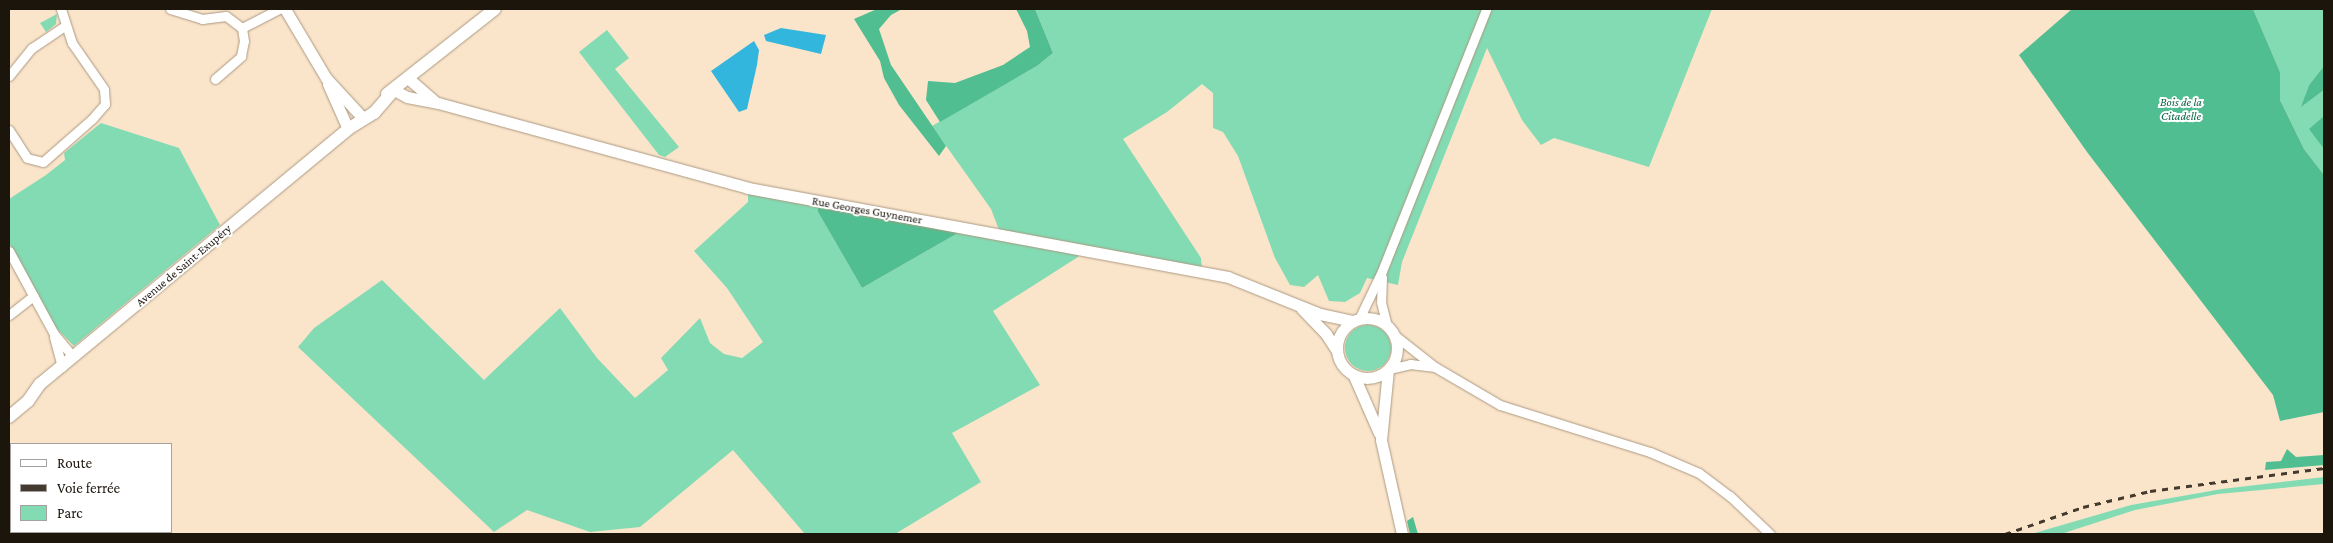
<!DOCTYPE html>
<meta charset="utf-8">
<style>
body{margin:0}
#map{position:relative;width:2333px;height:543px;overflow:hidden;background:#fae5cb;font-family:"Crimson Pro",serif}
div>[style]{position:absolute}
.green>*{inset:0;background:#83dbb3}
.round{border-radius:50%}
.forest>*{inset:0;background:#51be91}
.water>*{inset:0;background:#33b6dd}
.roads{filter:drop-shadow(0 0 1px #ac9980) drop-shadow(0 0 1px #ac9980)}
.minor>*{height:9px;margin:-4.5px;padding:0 4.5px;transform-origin:4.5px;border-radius:4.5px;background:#fff}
.tertiary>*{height:11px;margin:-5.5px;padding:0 5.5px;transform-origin:5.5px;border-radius:5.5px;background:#fff}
.tertiary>.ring{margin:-5.5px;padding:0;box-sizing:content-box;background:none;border:11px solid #fff;border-radius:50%}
.secondary>*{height:12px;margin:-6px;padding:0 6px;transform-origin:6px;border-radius:6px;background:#fff}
.rail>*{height:2.5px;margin-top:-1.25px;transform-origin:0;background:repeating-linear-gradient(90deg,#443a2e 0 6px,transparent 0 12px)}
span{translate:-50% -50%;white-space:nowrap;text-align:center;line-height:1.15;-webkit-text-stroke:4px #fff;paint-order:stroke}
.park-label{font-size:12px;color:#0d6346;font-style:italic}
.street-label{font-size:12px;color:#1c150c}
.frame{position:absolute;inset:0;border:10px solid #1c150c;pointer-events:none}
.legend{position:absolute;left:10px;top:443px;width:162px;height:90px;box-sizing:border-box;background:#fff;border:1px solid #a4a19e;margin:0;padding:6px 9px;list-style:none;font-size:15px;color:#1c150c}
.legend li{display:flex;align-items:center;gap:10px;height:25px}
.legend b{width:25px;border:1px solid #a4a19e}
</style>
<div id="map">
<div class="green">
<div style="clip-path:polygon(1035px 9px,1712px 9px,1649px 167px,1554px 138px,1541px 145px,1522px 120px,1487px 48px,1402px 262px,1398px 285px,1367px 278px,1360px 293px,1345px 302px,1329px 301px,1318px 275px,1304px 287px,1290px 285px,1275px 258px,1238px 156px,1223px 132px,1213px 128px,1213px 93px,1202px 84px,1167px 112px,1123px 139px,1201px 258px,1202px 272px,1082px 250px,1078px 257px,993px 311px,1040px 385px,952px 433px,981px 482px,895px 534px,805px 534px,733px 450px,640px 527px,590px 532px,527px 510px,494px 532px,298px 347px,314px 328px,382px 280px,484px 380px,560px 308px,597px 358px,635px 398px,668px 370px,661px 358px,700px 318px,710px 343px,724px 354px,742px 358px,763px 342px,727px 288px,694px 251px,748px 202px,748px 188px,817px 202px,818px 212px,862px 288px,965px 229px,1001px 235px,991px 209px,932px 126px,1037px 66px,1053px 53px)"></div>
<div style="clip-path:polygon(2253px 9px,2324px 9px,2324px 66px,2309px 85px,2302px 106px,2324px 90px,2324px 175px,2304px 149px,2280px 100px,2280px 72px)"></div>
<div style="clip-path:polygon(57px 14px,56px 24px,46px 32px,40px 23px)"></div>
<div style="clip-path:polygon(607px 30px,629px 58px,615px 69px,679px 147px,665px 157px,659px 155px,579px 52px)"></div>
<div style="clip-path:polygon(101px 123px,179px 148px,220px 225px,74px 346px,55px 327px,9px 243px,9px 199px,46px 175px,65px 160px,64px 153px)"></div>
<div class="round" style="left:1345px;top:325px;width:46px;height:46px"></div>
<div style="clip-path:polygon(2324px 477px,2324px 484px,2218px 494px,2135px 510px,2061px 534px,2031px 534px,2131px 505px,2222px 489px)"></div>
</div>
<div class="forest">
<div style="clip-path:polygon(877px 9px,902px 9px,891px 15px,879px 29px,891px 65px,946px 146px,939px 156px,899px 105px,884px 78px,880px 61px,854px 19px)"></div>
<div style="clip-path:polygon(1016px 9px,1035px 9px,1053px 53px,1037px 66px,940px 122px,926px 100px,928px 81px,955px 83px,1003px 65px,1030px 47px,1027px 31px)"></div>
<div style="clip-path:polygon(2072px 9px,2253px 9px,2280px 72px,2280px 100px,2304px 149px,2324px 175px,2324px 412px,2280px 421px,2273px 395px,2087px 152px,2019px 55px)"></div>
<div style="clip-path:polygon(2324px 66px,2324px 90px,2301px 107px,2309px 85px)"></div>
<div style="clip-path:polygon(2324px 116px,2324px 149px,2309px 129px)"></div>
<div style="clip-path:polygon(817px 202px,965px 229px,862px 288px,818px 212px)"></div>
<div style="clip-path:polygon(2287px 449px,2296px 457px,2324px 455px,2324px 465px,2265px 470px,2266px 462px,2281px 461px)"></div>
<div style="clip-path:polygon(1413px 517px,1418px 534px,1410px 534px,1407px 521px)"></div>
</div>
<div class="water">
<div style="clip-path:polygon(781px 28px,826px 35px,821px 54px,766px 41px,764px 35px)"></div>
<div style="clip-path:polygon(754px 41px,759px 50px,757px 65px,747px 109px,739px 112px,711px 71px)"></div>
</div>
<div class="roads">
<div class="minor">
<div style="left:170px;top:9px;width:34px;rotate:17deg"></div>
<div style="left:202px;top:19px;width:24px;rotate:-7deg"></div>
<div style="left:226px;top:16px;width:20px;rotate:37deg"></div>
<div style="left:9px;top:76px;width:36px;rotate:-51deg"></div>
<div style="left:32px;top:48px;width:40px;rotate:-34deg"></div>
<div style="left:215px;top:79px;width:35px;rotate:-41deg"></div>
<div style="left:241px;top:56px;width:15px;rotate:-79deg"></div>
<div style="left:244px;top:41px;width:13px;rotate:-99deg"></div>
<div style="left:242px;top:28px;width:42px;rotate:-27.2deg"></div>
<div style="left:9px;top:130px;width:33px;rotate:57deg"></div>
<div style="left:27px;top:158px;width:16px;rotate:14deg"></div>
<div style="left:43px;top:162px;width:65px;rotate:-41.3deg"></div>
<div style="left:92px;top:119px;width:20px;rotate:-49deg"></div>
<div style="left:105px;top:104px;width:15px;rotate:-94deg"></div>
<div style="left:104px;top:89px;width:56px;rotate:-124.8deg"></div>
<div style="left:72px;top:43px;width:36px;rotate:-108deg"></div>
<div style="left:9px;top:251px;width:94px;rotate:61.5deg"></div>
<div style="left:54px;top:334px;width:30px;rotate:50deg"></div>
<div style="left:1382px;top:277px;width:25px;rotate:92deg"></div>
<div style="left:1381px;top:302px;width:25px;rotate:76deg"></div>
<div style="left:9px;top:315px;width:31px;rotate:-38deg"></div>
<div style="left:1359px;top:319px;width:53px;rotate:-64.4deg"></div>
<div style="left:1382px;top:271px;width:282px;rotate:-68.3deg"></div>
<div style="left:1393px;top:334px;width:53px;rotate:38.2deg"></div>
<div style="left:1435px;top:367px;width:75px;rotate:30.3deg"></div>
<div style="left:1500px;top:405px;width:157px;rotate:17.4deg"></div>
<div style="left:1650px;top:452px;width:53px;rotate:23.2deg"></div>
<div style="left:1699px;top:473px;width:39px;rotate:37deg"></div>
<div style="left:1730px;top:496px;width:55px;rotate:43.5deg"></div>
<div style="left:54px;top:337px;width:31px;rotate:75deg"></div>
<div style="left:1389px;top:369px;width:22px;rotate:-13deg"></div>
<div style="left:1410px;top:364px;width:25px;rotate:7deg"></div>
</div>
<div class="tertiary">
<div style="left:285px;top:9px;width:80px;rotate:59.3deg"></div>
<div style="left:326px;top:78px;width:53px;rotate:47.3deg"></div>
<div style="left:409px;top:79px;width:33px;rotate:41deg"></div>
<div style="left:328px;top:84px;width:49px;rotate:66deg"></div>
<div style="left:394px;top:90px;width:15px;rotate:28deg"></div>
<div style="left:407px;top:97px;width:32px;rotate:11deg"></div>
<div style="left:438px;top:103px;width:321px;rotate:15.3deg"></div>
<div style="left:748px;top:188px;width:488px;rotate:10.5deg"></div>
<div style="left:1228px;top:277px;width:99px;rotate:21.9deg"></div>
<div style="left:1320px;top:314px;width:34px;rotate:12deg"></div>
<div style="left:1302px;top:309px;width:35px;rotate:46deg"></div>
<div style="left:1326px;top:334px;width:20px;rotate:57deg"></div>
<div class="ring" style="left:1337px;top:318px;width:49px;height:49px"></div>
<div style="left:1388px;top:370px;width:70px;rotate:95.7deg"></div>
<div style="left:1381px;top:440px;width:96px;rotate:77.4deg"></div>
<div style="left:1354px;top:376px;width:62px;rotate:66.3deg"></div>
</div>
<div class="secondary">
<div style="left:387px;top:94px;width:137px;rotate:-38.2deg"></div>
<div style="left:9px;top:417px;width:25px;rotate:-40deg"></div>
<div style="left:28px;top:401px;width:21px;rotate:-55deg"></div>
<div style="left:40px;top:384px;width:400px;rotate:-39.6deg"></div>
<div style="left:348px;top:129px;width:31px;rotate:-32deg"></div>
<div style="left:374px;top:113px;width:30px;rotate:-49deg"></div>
</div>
</div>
<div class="rail">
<div style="left:2005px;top:534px;width:83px;rotate:-19.1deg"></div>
<div style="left:2083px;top:507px;width:69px;rotate:-13.4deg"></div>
<div style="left:2150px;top:491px;width:176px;rotate:-7.5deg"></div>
</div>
<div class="park-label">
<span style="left:2181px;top:110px">Bois de la<br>Citadelle</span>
</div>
<div class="street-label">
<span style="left:867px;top:211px;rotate:10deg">Rue Georges Guynemer</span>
<span style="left:184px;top:266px;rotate:-40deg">Avenue de Saint-Exupéry</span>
</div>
<div class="frame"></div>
<ul class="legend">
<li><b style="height:6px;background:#fff"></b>Route</li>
<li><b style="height:6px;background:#443a2e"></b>Voie ferrée</li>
<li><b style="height:14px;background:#83dbb3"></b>Parc</li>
</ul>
</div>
